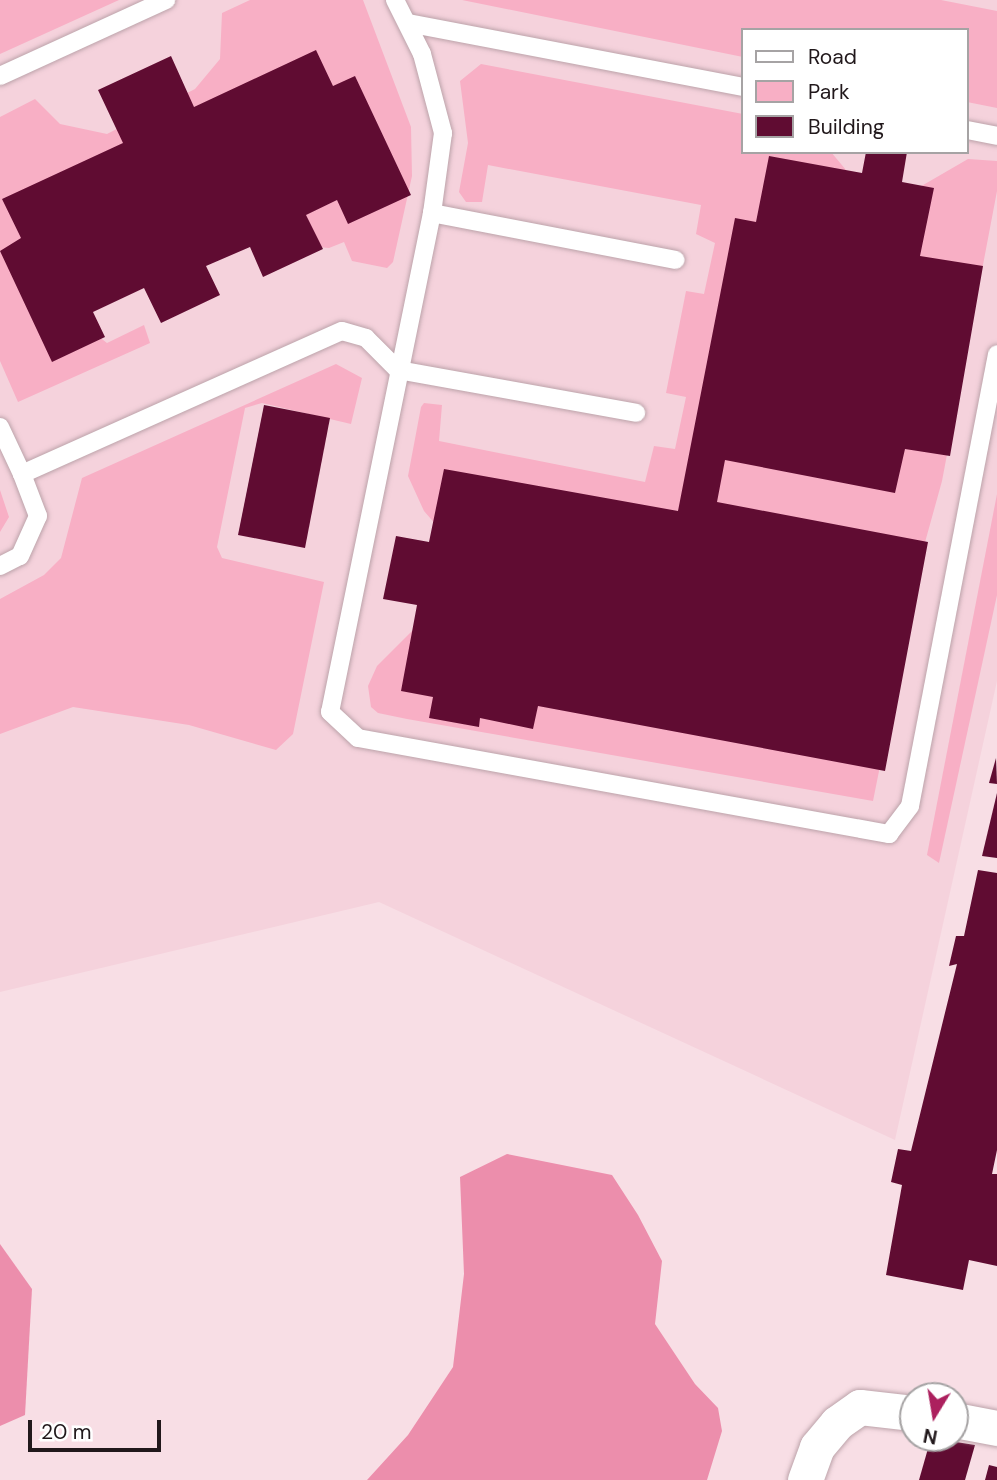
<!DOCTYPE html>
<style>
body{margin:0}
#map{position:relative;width:997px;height:1480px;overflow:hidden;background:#f8dee5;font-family:"DM Sans",sans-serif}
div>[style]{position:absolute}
.built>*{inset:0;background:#f5d2dc}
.green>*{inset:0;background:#f8afc5}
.forest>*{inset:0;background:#ec8eac}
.building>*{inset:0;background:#600c32}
.roads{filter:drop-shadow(0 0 2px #bca3aa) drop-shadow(0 0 2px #bca3aa)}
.lane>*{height:18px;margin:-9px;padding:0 9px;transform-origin:9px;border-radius:9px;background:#fff}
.street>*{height:35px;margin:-17.5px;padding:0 17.5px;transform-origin:17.5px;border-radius:17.5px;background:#fff}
span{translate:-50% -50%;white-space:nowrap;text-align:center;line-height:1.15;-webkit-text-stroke:7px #fff;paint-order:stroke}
.legend{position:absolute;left:741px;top:28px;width:228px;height:126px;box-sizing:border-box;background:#fff;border:2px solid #a6a3a4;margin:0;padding:9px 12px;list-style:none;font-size:21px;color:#21181b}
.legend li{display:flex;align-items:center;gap:14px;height:35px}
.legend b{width:35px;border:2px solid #a6a3a4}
.north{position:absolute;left:899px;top:1382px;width:70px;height:70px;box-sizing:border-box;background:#fff;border:2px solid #a6a3a4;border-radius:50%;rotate:191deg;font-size:19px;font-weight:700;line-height:28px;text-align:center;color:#21181b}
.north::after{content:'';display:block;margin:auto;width:24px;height:32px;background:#ac205e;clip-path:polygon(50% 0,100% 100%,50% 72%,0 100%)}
.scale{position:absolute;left:28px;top:1420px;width:133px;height:32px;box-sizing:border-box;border:4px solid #21181b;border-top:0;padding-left:9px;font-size:21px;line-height:24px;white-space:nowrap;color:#21181b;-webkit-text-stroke:5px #fff;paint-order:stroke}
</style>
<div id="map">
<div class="built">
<div style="clip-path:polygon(evenodd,0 0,997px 0,997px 681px,895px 1140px,379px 902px,0 992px,0 0,743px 30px,967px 30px,967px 152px,743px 152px,743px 30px)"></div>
</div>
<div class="green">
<div style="clip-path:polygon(0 0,119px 0,0 54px)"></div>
<div style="clip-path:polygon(250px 0,363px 0,411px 127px,412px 176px,393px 262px,387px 268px,352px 261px,344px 242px,329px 248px,262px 242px,89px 303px,89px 329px,107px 343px,144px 325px,150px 343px,18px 402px,0 361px,0 117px,35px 99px,60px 124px,107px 134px,195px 89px,220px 59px,222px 13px)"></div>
<div style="clip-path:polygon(462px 0,941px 0,997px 11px,997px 108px,967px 102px,967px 30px,743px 30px,743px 57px)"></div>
<div style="clip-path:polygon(481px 64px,743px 114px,743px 152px,831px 152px,851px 176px,918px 188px,968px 159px,997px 161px,997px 191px,942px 481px,924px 546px,873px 801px,407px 719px,378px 713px,371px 707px,368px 686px,377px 666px,418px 625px,437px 526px,424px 511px,408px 476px,421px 407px,424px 403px,442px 405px,439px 441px,645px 482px,654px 446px,675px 449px,686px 397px,666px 393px,686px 291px,704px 294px,715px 243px,696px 234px,701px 205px,488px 165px,482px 202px,466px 202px,459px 192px,468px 143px,460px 81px)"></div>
<div style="clip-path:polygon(336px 364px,362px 378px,351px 424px,262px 403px,245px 408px,217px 547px,222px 558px,324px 582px,293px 734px,276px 750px,189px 725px,73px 707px,0 734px,0 599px,44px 575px,61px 558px,82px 478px)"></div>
<div style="clip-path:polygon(0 490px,9px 517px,0 532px)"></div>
<div style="clip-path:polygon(997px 494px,997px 595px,939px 863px,927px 855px)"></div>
</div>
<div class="forest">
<div style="clip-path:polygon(507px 1154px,612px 1175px,638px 1215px,662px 1261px,655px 1324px,695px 1384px,718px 1408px,722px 1431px,707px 1480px,367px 1480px,408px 1435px,453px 1367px,464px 1274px,460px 1177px)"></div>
<div style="clip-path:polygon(0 1244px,32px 1289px,25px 1415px,0 1426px)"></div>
</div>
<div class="building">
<div style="clip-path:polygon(316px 50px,333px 86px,355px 76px,411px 195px,348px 224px,337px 200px,306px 215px,323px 249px,263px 277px,250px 247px,206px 266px,220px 295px,161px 323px,144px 288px,93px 312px,105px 337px,52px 362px,0 251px,21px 238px,2px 199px,123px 143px,98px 90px,171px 56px,194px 107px)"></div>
<div style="clip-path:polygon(866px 152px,907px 152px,902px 182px,934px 188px,920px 256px,983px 266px,950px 456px,905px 449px,895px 493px,725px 460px,717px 502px,928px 542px,885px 771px,538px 706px,533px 729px,480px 718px,479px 727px,429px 718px,433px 697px,401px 691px,417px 605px,383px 599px,396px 536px,429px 542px,444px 469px,678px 511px,735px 218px,756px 222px,769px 156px,862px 173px)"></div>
<div style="clip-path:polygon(264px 405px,330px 418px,305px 548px,238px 535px)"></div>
<div style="clip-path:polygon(996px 758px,997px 784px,989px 783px)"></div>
<div style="clip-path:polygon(997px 793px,997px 858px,982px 856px)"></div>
<div style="clip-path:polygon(978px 870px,997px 873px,997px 1150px,992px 1174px,997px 1174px,997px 1266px,969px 1260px,963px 1290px,886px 1275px,902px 1185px,891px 1182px,898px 1149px,911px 1151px,957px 964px,949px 966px,956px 936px,964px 936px)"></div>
<div style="clip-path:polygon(931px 1438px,975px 1445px,965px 1480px,919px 1480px)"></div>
<div style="clip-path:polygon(989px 1465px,997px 1467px,997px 1480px,985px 1480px)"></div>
</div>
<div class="roads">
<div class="lane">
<div style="left:395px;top:0;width:60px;rotate:63.4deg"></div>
<div style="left:422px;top:54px;width:82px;rotate:75.1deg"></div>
<div style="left:443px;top:133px;width:81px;rotate:97.8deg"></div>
<div style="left:432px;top:213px;width:509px;rotate:101.55deg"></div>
<div style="left:330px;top:712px;width:38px;rotate:43deg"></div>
<div style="left:358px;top:738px;width:540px;rotate:10.25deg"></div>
<div style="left:889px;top:834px;width:35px;rotate:-53deg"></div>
<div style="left:910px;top:806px;width:460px;rotate:-79.1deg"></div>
<div style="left:408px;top:23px;width:341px;rotate:10.8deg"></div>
<div style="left:0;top:76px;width:183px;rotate:-24.6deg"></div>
<div style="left:967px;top:130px;width:31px;rotate:11deg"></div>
<div style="left:432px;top:213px;width:248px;rotate:10.9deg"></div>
<div style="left:0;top:427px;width:52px;rotate:64.9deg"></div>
<div style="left:0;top:566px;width:22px;rotate:-27deg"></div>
<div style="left:20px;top:556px;width:44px;rotate:-65.8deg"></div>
<div style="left:38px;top:516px;width:45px;rotate:-110.9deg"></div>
<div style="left:22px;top:474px;width:350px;rotate:-24.1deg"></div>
<div style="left:342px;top:331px;width:25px;rotate:16deg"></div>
<div style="left:366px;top:338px;width:45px;rotate:45deg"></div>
<div style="left:398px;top:370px;width:242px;rotate:10.2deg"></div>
</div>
<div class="street">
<div style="left:955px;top:1420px;width:43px;rotate:10.8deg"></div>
<div style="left:805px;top:1480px;width:35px;rotate:-70deg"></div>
<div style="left:817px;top:1447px;width:31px;rotate:-50deg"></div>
<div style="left:837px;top:1423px;width:28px;rotate:-35deg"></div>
<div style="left:860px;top:1407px;width:53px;rotate:6.5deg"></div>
</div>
</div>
<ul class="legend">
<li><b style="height:9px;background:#fff"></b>Road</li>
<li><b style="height:19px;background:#f8afc5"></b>Park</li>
<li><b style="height:19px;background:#600c32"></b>Building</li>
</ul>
<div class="north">N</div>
<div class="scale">20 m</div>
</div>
